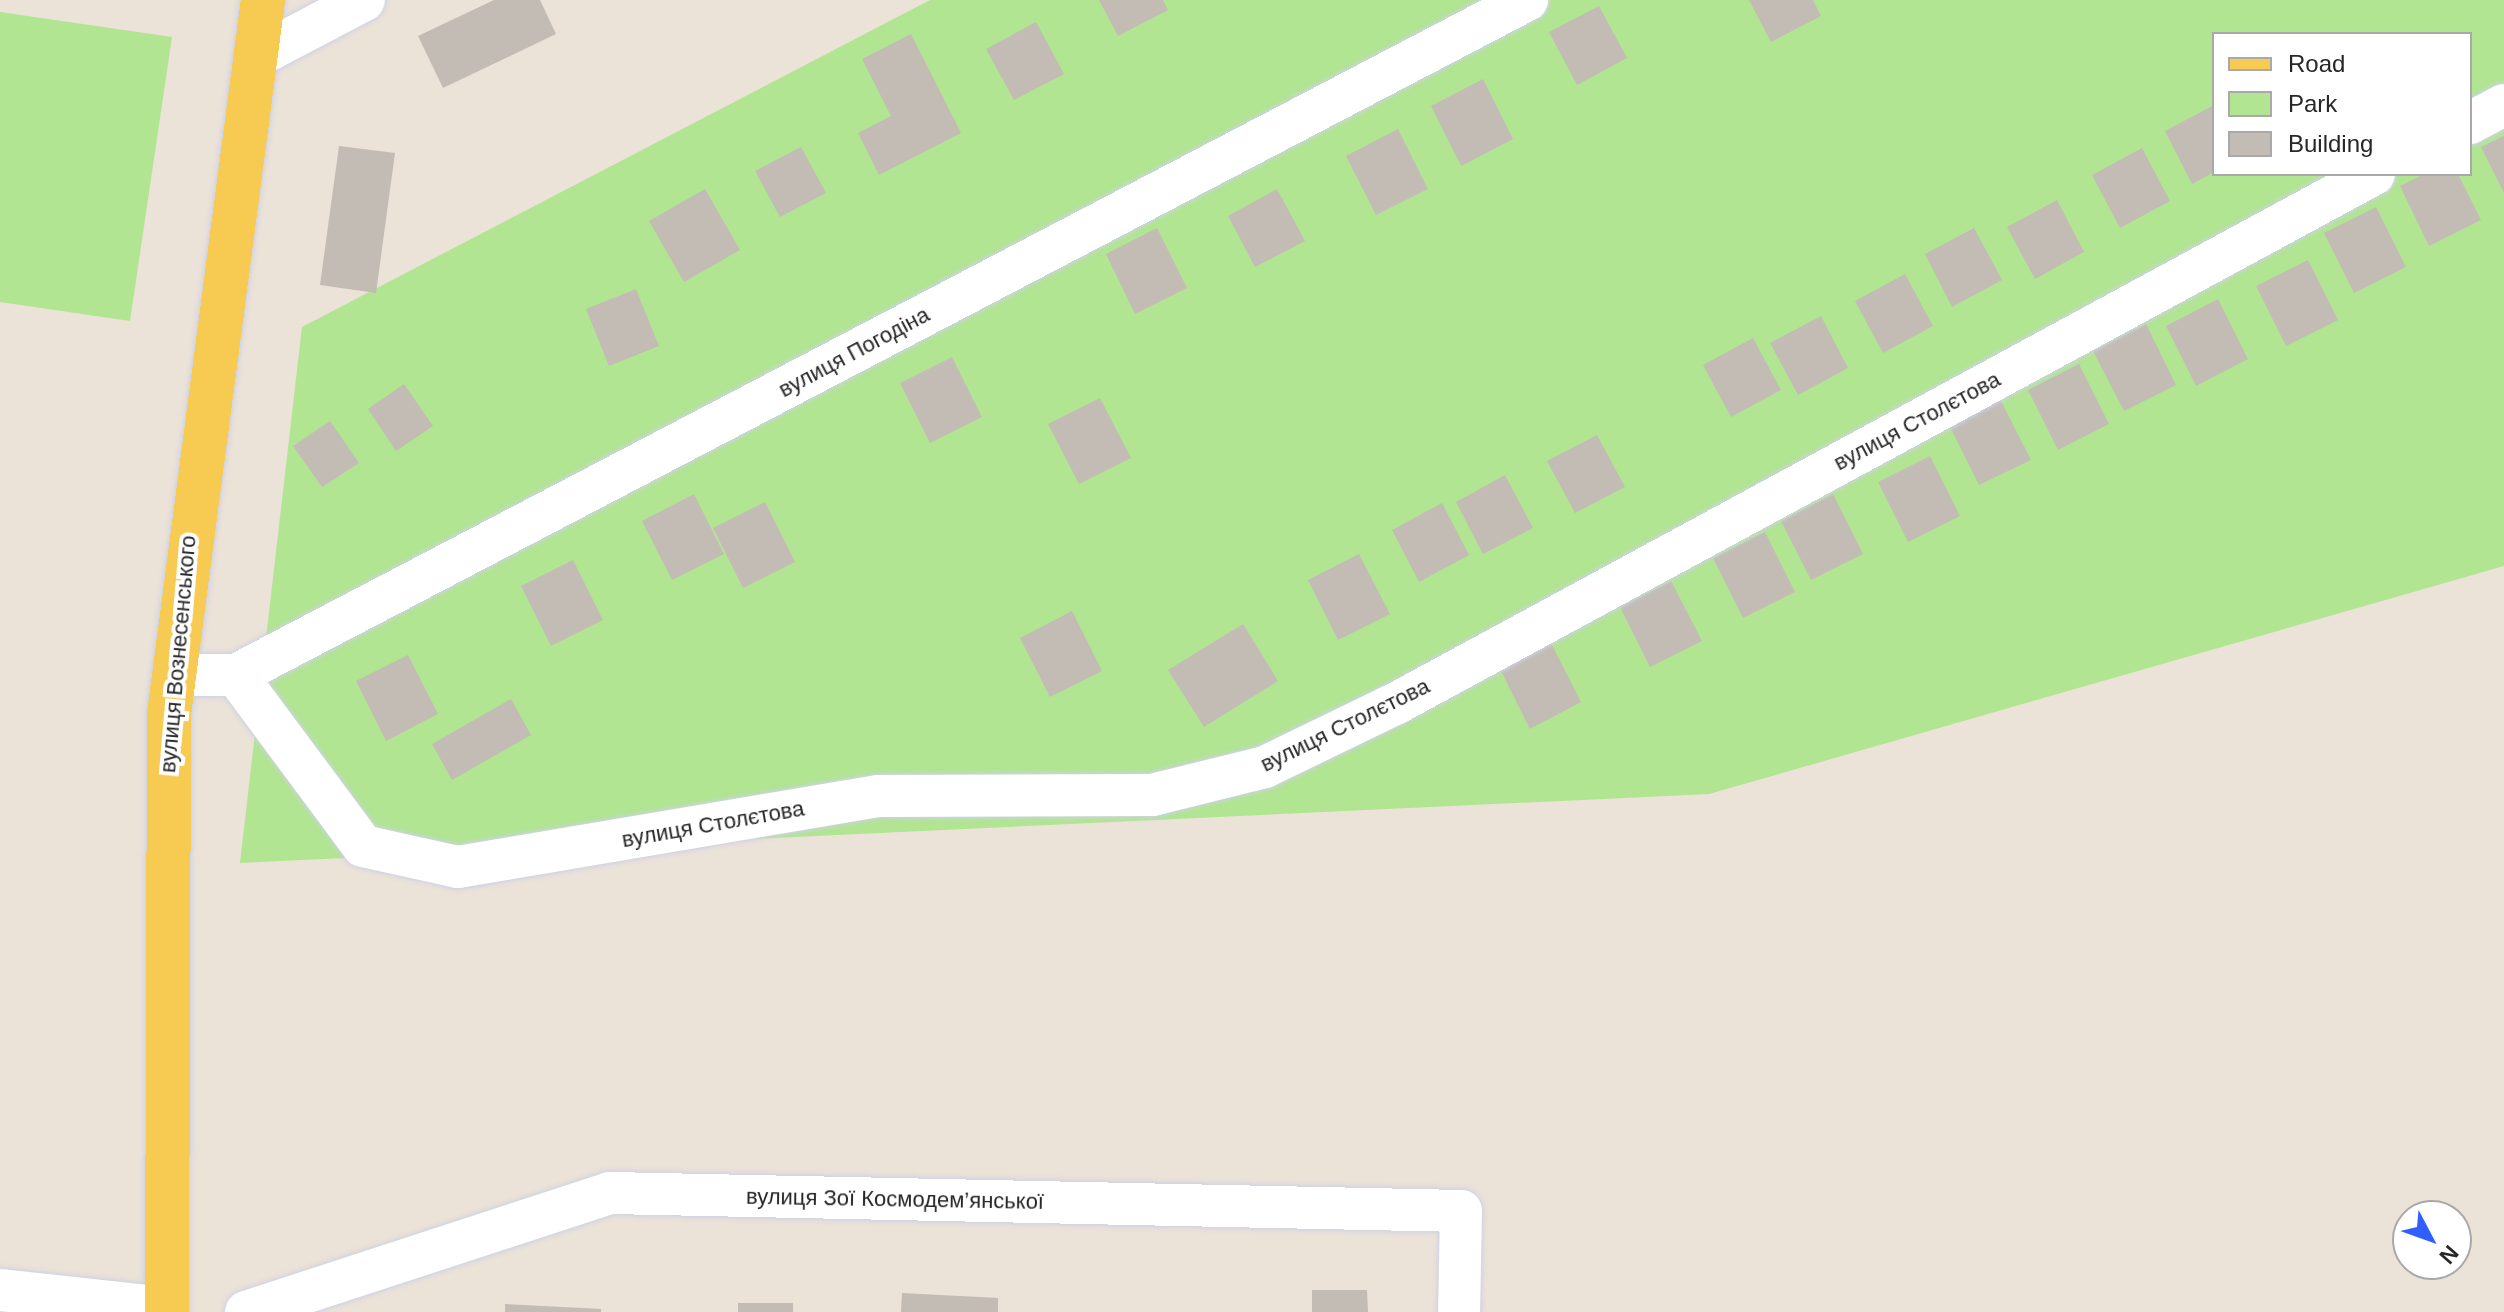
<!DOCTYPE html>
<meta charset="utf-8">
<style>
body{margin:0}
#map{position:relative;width:2504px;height:1312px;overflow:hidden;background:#ebe2d8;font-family:Helvetica,sans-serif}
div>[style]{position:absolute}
.green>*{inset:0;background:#b1e591}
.building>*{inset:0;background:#c2bcb5}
.roads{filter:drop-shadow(0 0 2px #cdd2e2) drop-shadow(0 0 2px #cdd2e2)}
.minor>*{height:42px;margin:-21px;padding:0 21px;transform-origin:21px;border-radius:21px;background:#fff}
.major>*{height:44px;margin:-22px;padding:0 22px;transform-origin:22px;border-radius:22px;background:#f7ca51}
span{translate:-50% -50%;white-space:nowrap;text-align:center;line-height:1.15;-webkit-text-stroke:8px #fff;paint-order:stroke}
.street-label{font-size:22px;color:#272727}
.legend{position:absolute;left:2212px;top:32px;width:260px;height:144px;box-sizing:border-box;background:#fff;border:2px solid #a9a9a9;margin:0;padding:10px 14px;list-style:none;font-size:24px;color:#272727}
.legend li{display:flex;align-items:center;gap:16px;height:40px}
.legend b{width:40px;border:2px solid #a9a9a9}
.north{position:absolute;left:2392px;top:1200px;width:80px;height:80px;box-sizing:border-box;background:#fff;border:2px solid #a9a9a9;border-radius:50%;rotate:131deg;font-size:22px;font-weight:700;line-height:32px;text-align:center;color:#272727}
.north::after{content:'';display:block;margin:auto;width:28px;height:36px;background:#315fff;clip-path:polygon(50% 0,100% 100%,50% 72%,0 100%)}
</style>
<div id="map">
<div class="green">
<div style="clip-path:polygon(evenodd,930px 0,2504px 0,2504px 566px,1709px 794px,240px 863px,302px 327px,930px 0,2214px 34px,2470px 34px,2470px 174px,2214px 174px,2214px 34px)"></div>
<div style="clip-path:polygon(0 12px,172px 37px,130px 321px,0 302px)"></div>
</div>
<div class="building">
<div style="clip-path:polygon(494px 0,540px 0,556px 34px,443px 88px,418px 36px)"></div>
<div style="clip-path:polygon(1099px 0,1163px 0,1168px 10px,1118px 36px)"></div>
<div style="clip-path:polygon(1749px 0,1813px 0,1821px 16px,1771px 42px)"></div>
<div style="clip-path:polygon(1599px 6px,1627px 58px,1577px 85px,1549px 32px)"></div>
<div style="clip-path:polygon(1036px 22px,1064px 74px,1014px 100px,986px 49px)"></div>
<div style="clip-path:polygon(911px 34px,961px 133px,879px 175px,858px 133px,891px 116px,862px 59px)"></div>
<div style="clip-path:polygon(1483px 79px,1513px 139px,1461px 166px,1431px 106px)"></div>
<div style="clip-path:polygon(2214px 105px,2214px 172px,2192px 184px,2165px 131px)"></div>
<div style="clip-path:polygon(1398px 129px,1428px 189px,1376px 215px,1346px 156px)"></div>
<div style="clip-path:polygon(2504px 136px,2504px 193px,2481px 147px)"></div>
<div style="clip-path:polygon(339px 146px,395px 153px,376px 293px,320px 285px)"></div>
<div style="clip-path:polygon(801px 147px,826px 193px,780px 217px,755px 171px)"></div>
<div style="clip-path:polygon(2142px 148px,2170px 201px,2120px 228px,2092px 175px)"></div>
<div style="clip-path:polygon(2424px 174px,2458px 174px,2481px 220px,2429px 246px,2400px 186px)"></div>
<div style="clip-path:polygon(705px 189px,740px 250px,684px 282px,649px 221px)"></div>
<div style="clip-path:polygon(1277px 189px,1305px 241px,1255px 267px,1228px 216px)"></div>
<div style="clip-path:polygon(2057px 200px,2084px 252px,2035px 279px,2007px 227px)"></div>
<div style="clip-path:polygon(2376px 207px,2406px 267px,2354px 293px,2324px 233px)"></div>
<div style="clip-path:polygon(1157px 228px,1187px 288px,1135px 314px,1106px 254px)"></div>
<div style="clip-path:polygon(1974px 228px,2002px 280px,1952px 307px,1925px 254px)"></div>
<div style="clip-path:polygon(2308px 260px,2338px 320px,2286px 346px,2256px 286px)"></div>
<div style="clip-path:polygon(1905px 274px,1933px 326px,1883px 353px,1855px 301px)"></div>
<div style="clip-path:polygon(636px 289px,659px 346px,609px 366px,586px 309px)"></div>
<div style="clip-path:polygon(2218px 299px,2248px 359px,2196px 386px,2166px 326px)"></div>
<div style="clip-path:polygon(1821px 316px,1848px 368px,1798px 395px,1770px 343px)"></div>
<div style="clip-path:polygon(2146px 324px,2176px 385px,2124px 411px,2093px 351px)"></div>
<div style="clip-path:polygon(1753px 338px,1781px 390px,1731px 417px,1703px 365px)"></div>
<div style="clip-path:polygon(952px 357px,982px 417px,930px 443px,900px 383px)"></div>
<div style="clip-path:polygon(2079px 364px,2109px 424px,2058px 450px,2028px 390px)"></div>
<div style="clip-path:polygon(404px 384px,433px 426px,396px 451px,368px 409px)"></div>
<div style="clip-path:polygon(1100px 398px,1131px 458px,1079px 484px,1048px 424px)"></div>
<div style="clip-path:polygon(2000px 399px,2031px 460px,1979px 485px,1949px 425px)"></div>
<div style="clip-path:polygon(330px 421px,359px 463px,322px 487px,293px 446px)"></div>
<div style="clip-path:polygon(1597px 435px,1625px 487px,1575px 513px,1547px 461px)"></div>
<div style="clip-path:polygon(1930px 456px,1960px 516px,1908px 542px,1878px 482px)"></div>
<div style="clip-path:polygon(1505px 475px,1533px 528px,1483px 554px,1456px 502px)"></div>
<div style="clip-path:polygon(694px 494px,724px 554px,672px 580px,642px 521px)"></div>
<div style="clip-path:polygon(1833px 494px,1863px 554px,1811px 580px,1781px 521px)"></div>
<div style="clip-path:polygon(765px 502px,795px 562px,743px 588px,713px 528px)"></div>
<div style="clip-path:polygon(1442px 503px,1469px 555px,1419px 582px,1392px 530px)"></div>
<div style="clip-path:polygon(1765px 532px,1795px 592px,1743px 618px,1713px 558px)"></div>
<div style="clip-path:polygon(1359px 554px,1390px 614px,1338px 640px,1308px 580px)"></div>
<div style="clip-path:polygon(573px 560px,603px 620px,551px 646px,521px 586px)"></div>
<div style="clip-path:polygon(1671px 581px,1702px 641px,1650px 667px,1620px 607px)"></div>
<div style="clip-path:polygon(1072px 611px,1102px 671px,1050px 697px,1020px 638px)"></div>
<div style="clip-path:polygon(1243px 624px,1278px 681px,1204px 727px,1168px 670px)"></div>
<div style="clip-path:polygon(1551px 643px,1581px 702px,1530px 729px,1500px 669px)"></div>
<div style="clip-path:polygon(408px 655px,438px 714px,386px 741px,356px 681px)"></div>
<div style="clip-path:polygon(511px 699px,531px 735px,452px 780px,432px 744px)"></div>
<div style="clip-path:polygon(1312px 1290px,1367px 1290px,1368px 1312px,1312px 1312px)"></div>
<div style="clip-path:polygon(902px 1293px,998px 1298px,998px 1312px,901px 1312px)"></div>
<div style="clip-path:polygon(738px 1303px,793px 1303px,793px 1312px,738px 1312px)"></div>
<div style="clip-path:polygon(505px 1304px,601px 1309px,601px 1312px,505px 1312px)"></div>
</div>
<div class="roads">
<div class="minor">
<div style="left:256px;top:57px;width:122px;rotate:-27.8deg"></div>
<div style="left:2470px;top:123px;width:38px;rotate:-28deg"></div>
<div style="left:174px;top:675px;width:62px"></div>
<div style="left:236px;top:675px;width:1457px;rotate:-27.6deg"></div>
<div style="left:236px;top:675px;width:213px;rotate:53.4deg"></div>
<div style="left:363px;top:846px;width:97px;rotate:12.5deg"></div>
<div style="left:458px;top:867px;width:426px;rotate:-9.6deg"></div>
<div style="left:878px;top:796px;width:274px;rotate:-0.2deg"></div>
<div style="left:1152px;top:795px;width:116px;rotate:-13.9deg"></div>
<div style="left:1265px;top:767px;width:147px;rotate:-25.9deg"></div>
<div style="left:1397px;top:703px;width:1111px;rotate:-28.43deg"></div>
<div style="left:0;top:1290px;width:168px;rotate:6.2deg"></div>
<div style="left:246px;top:1312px;width:383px;rotate:-18.1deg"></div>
<div style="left:610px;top:1193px;width:851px;rotate:1.21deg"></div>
<div style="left:1461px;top:1211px;width:101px;rotate:91.1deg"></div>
</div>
<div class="major">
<div style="left:167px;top:1312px;width:598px;rotate:-89.81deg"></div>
<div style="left:169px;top:714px;width:720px;rotate:-82.5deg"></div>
</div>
</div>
<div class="street-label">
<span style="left:854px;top:352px;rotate:-28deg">вулиця Погодіна</span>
<span style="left:1917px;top:421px;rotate:-28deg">вулиця Столєтова</span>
<span style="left:178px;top:654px;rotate:-85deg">вулиця Вознесенського</span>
<span style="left:1345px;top:725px;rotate:-26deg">вулиця Столєтова</span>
<span style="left:713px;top:824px;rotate:-10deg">вулиця Столєтова</span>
<span style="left:895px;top:1199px;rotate:1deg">вулиця Зої Космодем’янської</span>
</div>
<ul class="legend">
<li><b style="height:10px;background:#f7ca51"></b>Road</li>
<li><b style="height:22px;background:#b1e591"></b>Park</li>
<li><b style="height:22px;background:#c2bcb5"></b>Building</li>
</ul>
<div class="north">N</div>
</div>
